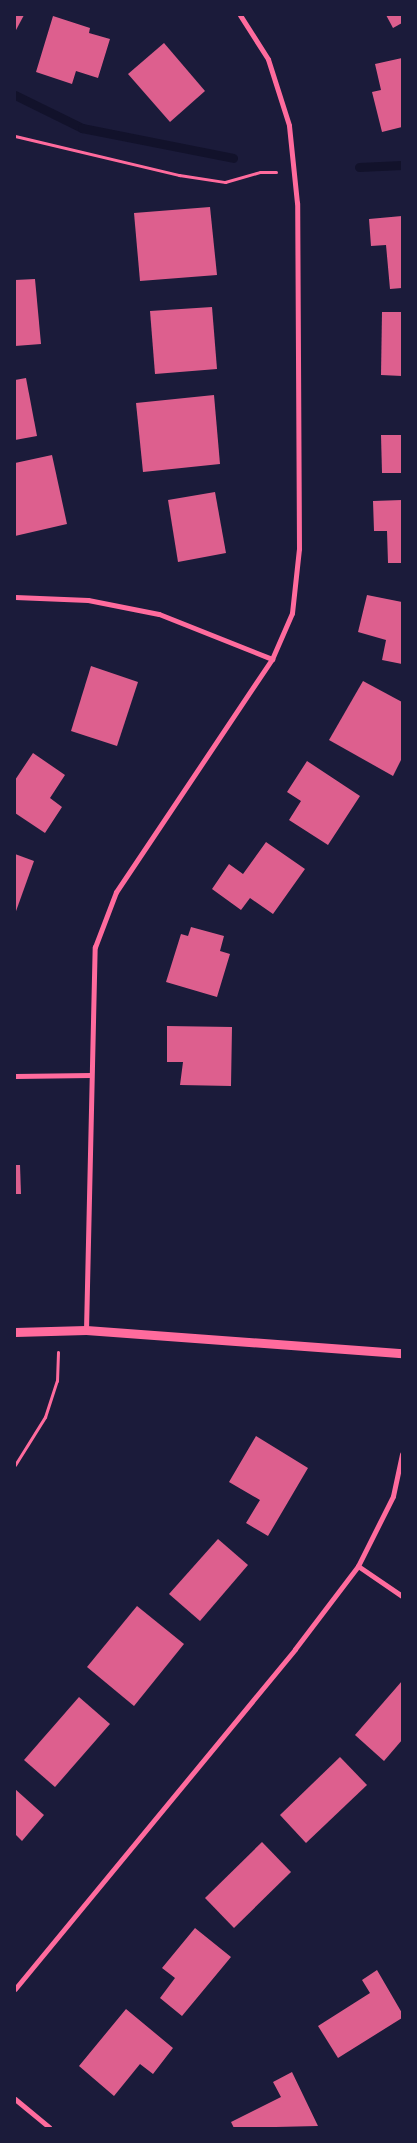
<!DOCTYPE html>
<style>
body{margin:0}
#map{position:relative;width:417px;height:2143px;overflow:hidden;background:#1b1b3a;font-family:"PT Sans Narrow",sans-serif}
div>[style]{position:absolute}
.stream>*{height:9px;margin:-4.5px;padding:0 4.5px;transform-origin:4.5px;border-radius:4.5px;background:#12122b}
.building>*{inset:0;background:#dd5f8e}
.path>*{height:3px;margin:-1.5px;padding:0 1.5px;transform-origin:1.5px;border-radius:1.5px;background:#ff6b9d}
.minor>*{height:5px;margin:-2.5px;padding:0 2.5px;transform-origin:2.5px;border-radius:2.5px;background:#ff6b9d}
.tertiary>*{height:9px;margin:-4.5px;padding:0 4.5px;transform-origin:4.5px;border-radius:4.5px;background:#ff6b9d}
span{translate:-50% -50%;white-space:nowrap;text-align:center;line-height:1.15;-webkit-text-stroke:4px #1b1b3a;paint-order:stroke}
.frame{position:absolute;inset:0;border:16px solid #1b1b3a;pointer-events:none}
</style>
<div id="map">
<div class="stream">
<div style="left:15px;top:95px;width:75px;rotate:26.2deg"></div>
<div style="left:82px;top:128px;width:154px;rotate:11.2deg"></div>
<div style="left:359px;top:167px;width:43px;rotate:-2.7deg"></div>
</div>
<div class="building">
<div style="clip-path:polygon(15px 15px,24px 15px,15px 32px)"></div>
<div style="clip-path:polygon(386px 15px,402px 15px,402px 23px,393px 28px)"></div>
<div style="clip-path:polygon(53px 16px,90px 28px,89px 33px,110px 39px,98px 78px,76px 71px,72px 84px,36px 72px)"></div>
<div style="clip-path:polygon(164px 43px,205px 91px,170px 122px,128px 74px)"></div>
<div style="clip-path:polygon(402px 58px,402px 127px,382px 132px,372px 92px,381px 90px,375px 64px)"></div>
<div style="clip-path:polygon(210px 207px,217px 275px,140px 281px,134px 213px)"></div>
<div style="clip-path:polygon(402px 216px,402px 288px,390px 289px,386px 245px,371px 246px,369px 219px)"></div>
<div style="clip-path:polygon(35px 279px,41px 344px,15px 346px,15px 280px)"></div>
<div style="clip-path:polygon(212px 307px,217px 369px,155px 374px,150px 311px)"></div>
<div style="clip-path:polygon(382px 312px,402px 312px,402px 376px,381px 375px)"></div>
<div style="clip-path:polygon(26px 378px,37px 436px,15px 440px,15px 380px)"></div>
<div style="clip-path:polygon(214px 395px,220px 464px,143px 472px,136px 403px)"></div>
<div style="clip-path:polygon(381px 435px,402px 435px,402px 473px,382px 473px)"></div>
<div style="clip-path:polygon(52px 455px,67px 524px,15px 536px,15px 463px)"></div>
<div style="clip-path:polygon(215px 492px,226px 553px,178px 562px,168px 500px)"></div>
<div style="clip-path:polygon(402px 500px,402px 563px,388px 563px,387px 531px,374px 531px,373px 501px)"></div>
<div style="clip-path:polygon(367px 595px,402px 602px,402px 664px,382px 660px,386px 640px,358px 632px)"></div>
<div style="clip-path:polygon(91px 666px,138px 682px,117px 746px,71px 731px)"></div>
<div style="clip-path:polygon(363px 681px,402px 702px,402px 758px,393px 776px,329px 740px)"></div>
<div style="clip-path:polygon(33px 753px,65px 775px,50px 798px,62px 807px,45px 833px,15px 813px,15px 780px)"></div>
<div style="clip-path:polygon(307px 761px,360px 796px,328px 845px,289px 820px,301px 801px,287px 792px)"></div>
<div style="clip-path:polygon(266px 842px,305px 869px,273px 914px,250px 898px,241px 910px,212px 889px,229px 864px,243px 874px)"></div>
<div style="clip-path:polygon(15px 854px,34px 861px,15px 914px)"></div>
<div style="clip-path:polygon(191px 927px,224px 936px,220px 951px,230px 954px,217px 997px,166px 982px,181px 934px,188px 936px)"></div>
<div style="clip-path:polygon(167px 1026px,232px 1027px,231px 1086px,180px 1085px,183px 1062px,167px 1062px)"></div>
<div style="clip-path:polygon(15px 1165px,20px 1165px,21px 1194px,15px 1194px)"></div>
<div style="clip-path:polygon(256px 1436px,308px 1468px,268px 1536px,246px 1523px,260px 1500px,229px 1482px)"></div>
<div style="clip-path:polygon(218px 1539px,248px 1565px,200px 1621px,169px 1594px)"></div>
<div style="clip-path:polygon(137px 1606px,184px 1644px,134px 1706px,87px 1667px)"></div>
<div style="clip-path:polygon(402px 1681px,402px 1740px,384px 1761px,355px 1735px)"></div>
<div style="clip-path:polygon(79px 1697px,110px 1724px,55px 1787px,24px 1760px)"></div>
<div style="clip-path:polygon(340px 1757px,367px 1785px,306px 1843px,280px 1815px)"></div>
<div style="clip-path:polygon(15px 1789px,44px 1815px,22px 1841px,15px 1834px)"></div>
<div style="clip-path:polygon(262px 1842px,291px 1872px,234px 1928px,205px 1898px)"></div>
<div style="clip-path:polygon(195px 1928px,231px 1957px,182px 2016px,160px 1998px,175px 1978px,162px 1968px)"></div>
<div style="clip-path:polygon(377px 1970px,402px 2013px,402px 2018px,338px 2058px,318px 2026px,370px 1993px,362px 1980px)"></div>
<div style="clip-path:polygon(126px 2009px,173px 2048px,153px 2074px,140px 2064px,114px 2096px,79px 2066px)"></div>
<div style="clip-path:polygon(292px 2072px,318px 2126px,234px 2128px,231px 2122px,281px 2097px,273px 2082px)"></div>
</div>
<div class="path">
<div style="left:15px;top:136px;width:169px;rotate:13.4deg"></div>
<div style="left:179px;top:175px;width:47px;rotate:8.7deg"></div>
<div style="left:225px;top:182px;width:36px;rotate:-16deg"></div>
<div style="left:260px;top:172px;width:16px"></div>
<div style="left:15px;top:1465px;width:57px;rotate:-58deg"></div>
<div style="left:45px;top:1417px;width:38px;rotate:-72deg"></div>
<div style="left:57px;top:1381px;width:29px;rotate:-88deg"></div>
</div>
<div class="minor">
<div style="left:15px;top:597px;width:73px;rotate:2.4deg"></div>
<div style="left:88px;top:600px;width:72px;rotate:11.2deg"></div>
<div style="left:159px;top:614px;width:122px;rotate:21.7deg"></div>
<div style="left:15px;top:1076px;width:76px;rotate:-0.8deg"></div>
<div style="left:86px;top:1330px;width:383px;rotate:-88.7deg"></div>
<div style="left:95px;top:947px;width:59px;rotate:-69.1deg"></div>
<div style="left:116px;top:892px;width:280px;rotate:-56.2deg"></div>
<div style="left:272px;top:659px;width:50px;rotate:-66.5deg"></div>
<div style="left:292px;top:613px;width:64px;rotate:-83.8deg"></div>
<div style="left:299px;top:549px;width:346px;rotate:-90.3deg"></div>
<div style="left:297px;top:203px;width:78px;rotate:-95.9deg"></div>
<div style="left:289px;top:125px;width:69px;rotate:-107.7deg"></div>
<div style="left:268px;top:59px;width:52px;rotate:-122.5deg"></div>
<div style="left:358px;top:1566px;width:53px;rotate:34.3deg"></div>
<div style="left:15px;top:1989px;width:440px;rotate:-50.5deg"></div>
<div style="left:295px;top:1649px;width:104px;rotate:-52.8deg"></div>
<div style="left:358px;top:1566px;width:78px;rotate:-63.4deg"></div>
<div style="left:393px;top:1496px;width:43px;rotate:-77.9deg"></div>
<div style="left:15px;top:2099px;width:45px;rotate:39.6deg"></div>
</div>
<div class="tertiary">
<div style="left:15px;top:1332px;width:71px;rotate:-1.6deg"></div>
<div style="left:86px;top:1330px;width:317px;rotate:4.2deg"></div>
</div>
<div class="frame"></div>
</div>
